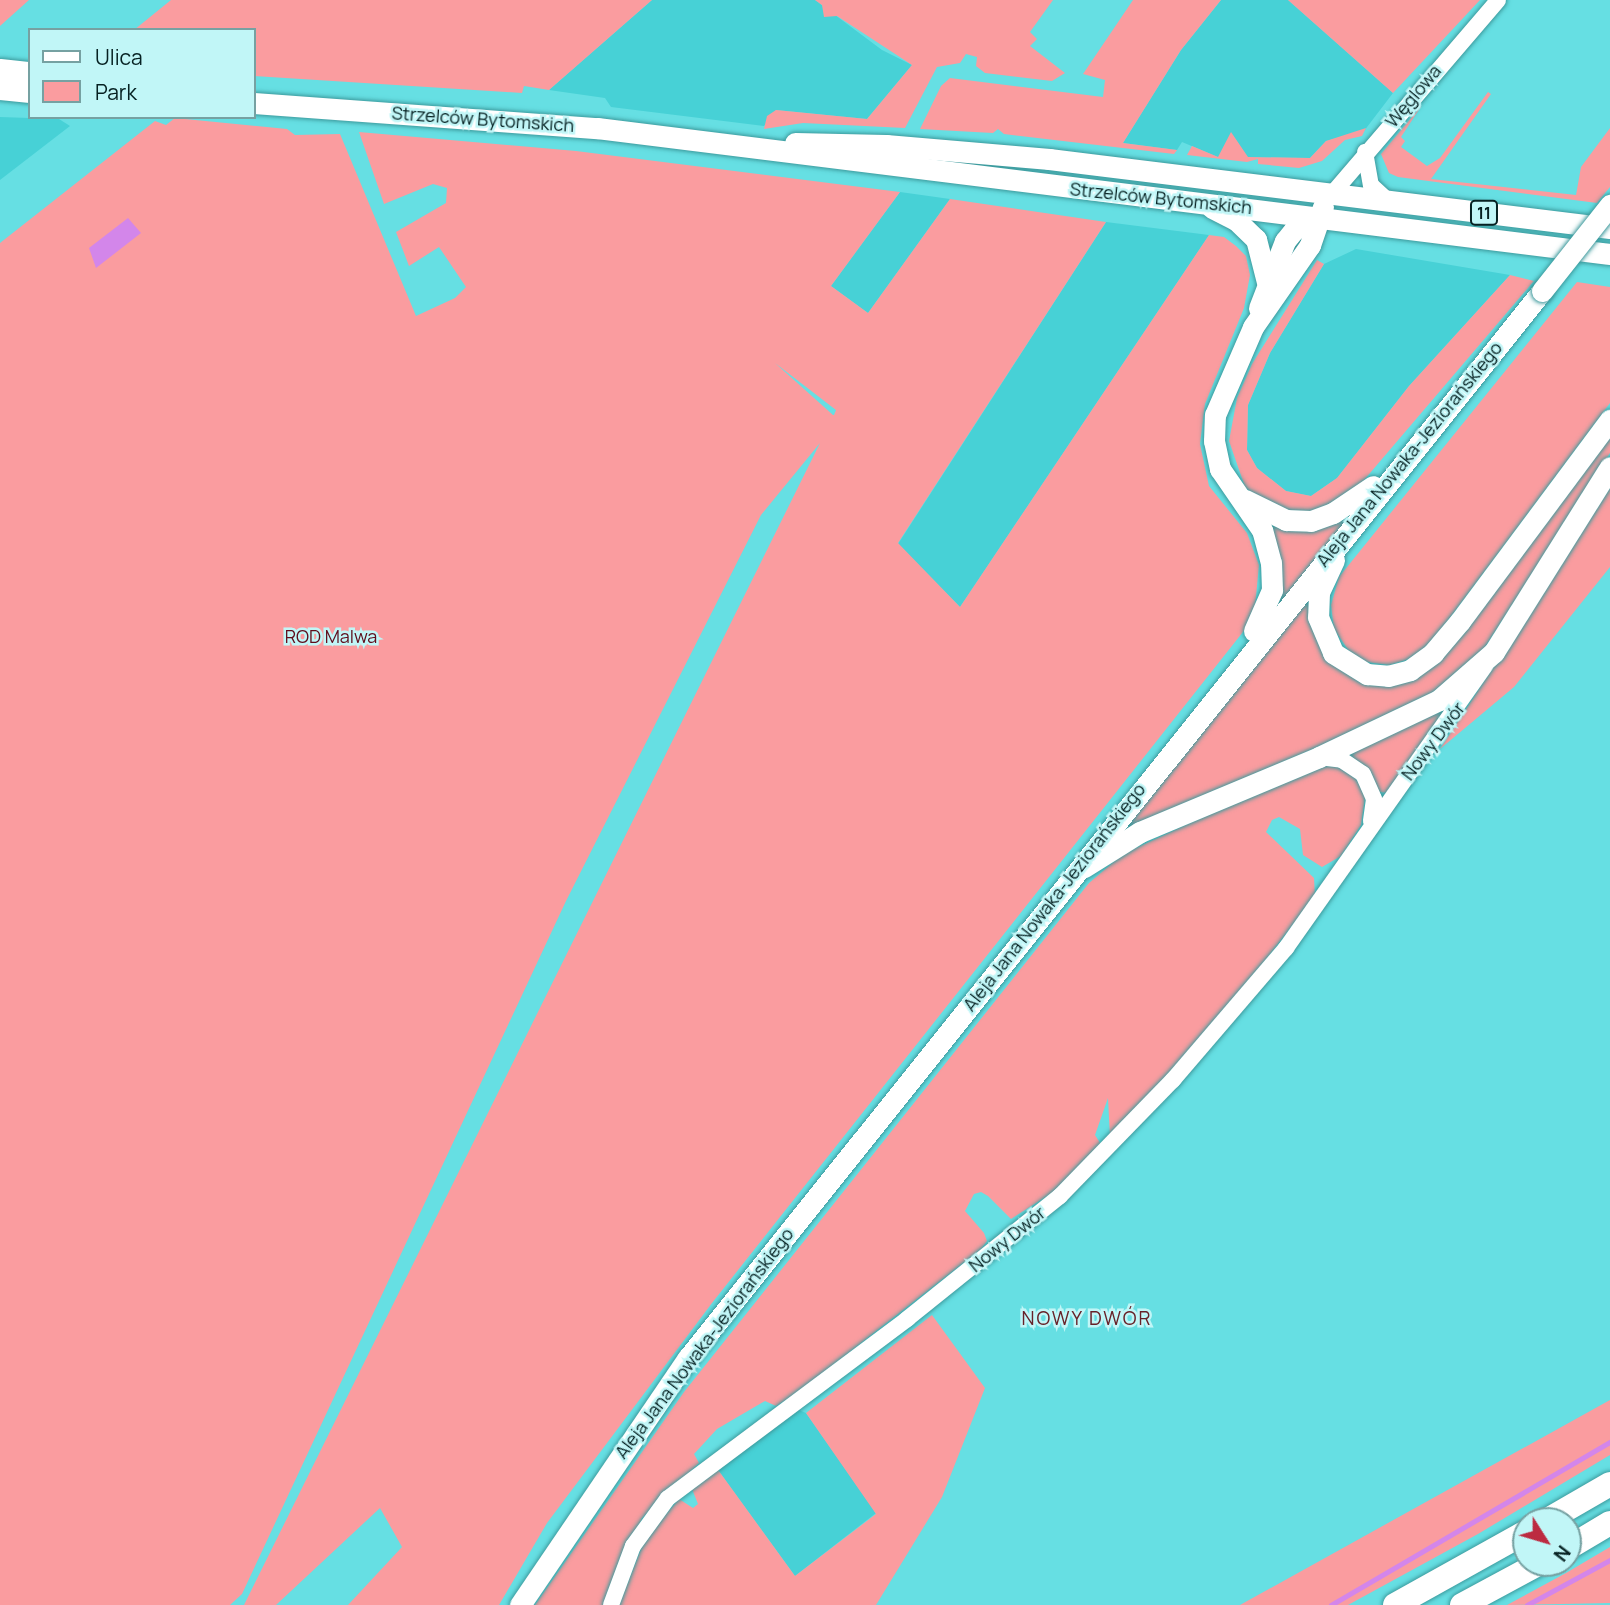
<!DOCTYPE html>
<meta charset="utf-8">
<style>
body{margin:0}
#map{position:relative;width:1610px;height:1605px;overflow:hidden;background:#66dfe3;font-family:Manrope,sans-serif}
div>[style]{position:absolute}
.built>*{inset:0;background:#47d1d6}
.green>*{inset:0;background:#fa9c9f}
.water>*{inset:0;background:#d386ea}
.stream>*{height:4.5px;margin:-2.25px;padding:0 2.25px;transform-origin:2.25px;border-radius:2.25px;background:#d386ea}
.roads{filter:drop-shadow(0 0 2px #3d9a9d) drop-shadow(0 0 2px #3d9a9d)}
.minor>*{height:16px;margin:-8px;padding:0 8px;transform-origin:8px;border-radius:8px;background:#fff}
.major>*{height:21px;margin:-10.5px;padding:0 10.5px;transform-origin:10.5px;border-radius:10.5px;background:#fff}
.highway>*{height:24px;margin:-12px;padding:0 12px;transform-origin:12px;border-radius:12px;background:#fff}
.bridges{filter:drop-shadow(0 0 2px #3d9a9d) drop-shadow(0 0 2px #3d9a9d)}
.major-bridge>*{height:21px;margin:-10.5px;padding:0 10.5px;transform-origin:10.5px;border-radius:10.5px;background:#fff}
span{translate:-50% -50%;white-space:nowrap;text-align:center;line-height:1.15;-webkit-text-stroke:5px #c1f6f7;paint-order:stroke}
.shield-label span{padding:2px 5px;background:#c1f6f7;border:2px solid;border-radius:5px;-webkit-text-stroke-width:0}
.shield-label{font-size:16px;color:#062122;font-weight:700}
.street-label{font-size:18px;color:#062122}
.park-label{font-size:18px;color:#5f0c1b}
.neighbourhood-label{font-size:19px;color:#672128;letter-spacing:2px}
.legend{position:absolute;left:28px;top:28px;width:228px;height:91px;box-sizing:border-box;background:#c1f6f7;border:2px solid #76a1a2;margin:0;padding:9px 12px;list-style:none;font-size:21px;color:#062122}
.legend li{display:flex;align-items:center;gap:14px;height:35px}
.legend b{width:35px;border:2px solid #76a1a2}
.north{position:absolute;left:1512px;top:1507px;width:70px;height:70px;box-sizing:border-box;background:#c1f6f7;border:2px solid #76a1a2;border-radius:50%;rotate:127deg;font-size:19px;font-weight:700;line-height:28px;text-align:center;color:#062122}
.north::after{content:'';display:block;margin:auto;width:24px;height:32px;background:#bc2b41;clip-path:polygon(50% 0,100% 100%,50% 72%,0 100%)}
</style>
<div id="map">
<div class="built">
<div style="clip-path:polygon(652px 0,815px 0,882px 50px,912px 65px,867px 119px,776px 110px,764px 126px,611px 107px,605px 98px,549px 90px)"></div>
<div style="clip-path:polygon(1221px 0,1288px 0,1393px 93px,1364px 131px,1326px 141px,1310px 158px,1218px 157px,1182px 142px,1177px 150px,1123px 143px,1181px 50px)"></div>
<div style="clip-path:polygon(0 117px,59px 119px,70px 126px,0 180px)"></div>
<div style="clip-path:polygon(900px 192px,950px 199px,868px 313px,831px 286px)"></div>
<div style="clip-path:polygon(1106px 222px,1209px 235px,960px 607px,898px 544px)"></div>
<div style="clip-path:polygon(1356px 249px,1510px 275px,1409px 386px,1337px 478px,1311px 496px,1286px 491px,1257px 468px,1247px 450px,1248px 405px,1270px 353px,1324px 264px)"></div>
<div style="clip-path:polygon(799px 1410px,806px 1413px,876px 1513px,795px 1576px,718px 1470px)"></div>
</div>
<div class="green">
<div style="clip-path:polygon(0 0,29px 0,0 26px)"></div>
<div style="clip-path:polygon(171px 0,652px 0,549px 90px,524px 86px,522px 93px,254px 76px,254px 30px,134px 30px)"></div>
<div style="clip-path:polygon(815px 0,1053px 0,1030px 32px,1037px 39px,1030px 46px,1065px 73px,1052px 81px,985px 73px,976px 66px,977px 57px,966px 54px,960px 63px,937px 67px,905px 128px,803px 123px,764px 129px,767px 116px,776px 110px,867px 119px,912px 65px,837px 16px,824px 17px,822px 5px)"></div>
<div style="clip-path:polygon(1133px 0,1221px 0,1181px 50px,1123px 143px,1177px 150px,1174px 154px,1004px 134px,998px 129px,993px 133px,920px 129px,941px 86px,950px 78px,1103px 97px,1105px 80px,1083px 74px)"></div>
<div style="clip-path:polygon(1288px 0,1480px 0,1393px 93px)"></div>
<div style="clip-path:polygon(1488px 92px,1491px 94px,1431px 179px,1576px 195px,1581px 167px,1610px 128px,1610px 187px,1597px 203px,1398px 177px,1389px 173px,1381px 154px,1422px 105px,1401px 137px,1405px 141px,1401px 147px,1427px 166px,1440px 158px)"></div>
<div style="clip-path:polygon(evenodd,175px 118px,287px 129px,295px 135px,340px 134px,416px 316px,455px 298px,466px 287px,439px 247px,409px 266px,396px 232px,446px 203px,447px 188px,433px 184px,384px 204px,359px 132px,576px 151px,900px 192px,831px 286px,868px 313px,950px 199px,1106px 222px,898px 543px,960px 607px,1209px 235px,1224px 237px,1236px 246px,1246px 256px,1250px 275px,1244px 308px,1205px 404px,1200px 444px,1209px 486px,1247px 533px,1259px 565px,1254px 618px,712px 1303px,547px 1523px,499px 1605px,348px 1605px,402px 1547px,380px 1508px,276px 1605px,244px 1605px,820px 443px,761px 515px,566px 901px,242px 1594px,230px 1605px,0 1605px,0 243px,155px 121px,166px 125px,175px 118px,775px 363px,836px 410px,834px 415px,833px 415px,775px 363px)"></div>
<div style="clip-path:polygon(1366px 128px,1362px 136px,1345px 140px,1322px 161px,1299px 168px,1258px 164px,1258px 159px,1247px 162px,1187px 155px,1192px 146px,1218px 157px,1231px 132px,1248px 157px,1310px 158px,1326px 141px)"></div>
<div style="clip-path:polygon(1317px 260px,1324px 264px,1270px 353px,1248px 405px,1247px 450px,1257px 468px,1286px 491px,1311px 496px,1337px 478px,1409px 386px,1510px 275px,1534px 281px,1347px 500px,1316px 515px,1290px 515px,1263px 502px,1245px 487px,1229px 441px,1237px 398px,1252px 364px)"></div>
<div style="clip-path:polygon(1577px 282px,1610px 287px,1610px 403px,1434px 639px,1413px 658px,1389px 665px,1366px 662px,1349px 651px,1334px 629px,1331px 605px,1339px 577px)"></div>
<div style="clip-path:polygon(1610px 431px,1610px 453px,1483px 650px,1467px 668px,1415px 705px,1130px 828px,1129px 823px,1309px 599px,1312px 628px,1323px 652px,1406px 678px)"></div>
<div style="clip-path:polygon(1610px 488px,1610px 567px,1514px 687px,1440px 749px)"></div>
<div style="clip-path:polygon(1349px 518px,1276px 610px,1281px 578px,1264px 519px,1319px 529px)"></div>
<div style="clip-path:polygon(1456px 701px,1388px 793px,1379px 792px,1372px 775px,1346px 756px)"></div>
<div style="clip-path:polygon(1318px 764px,1346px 767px,1366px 791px,1361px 825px,1341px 856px,1322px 867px,1303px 855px,1300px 829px,1279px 817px,1272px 820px,1266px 832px,1314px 878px,1315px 896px,1229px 1007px,1110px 1138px,1108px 1098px,1095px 1135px,1102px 1146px,1055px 1191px,1011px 1219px,988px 1196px,981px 1192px,974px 1194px,965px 1211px,984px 1233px,987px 1241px,981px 1249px,797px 1393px,776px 1406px,765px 1401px,717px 1429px,694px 1454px,699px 1463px,642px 1518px,605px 1605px,535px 1605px,684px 1392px,1089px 883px,1123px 854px)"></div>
<div style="clip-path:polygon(932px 1315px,985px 1388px,942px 1497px,876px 1605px,619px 1605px,645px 1539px,679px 1499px,693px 1508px,698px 1504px,692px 1489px,716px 1467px,795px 1576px,876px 1514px,806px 1413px)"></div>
<div style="clip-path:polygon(1610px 1400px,1610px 1455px,1478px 1534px,1348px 1605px,1240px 1605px)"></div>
<div style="clip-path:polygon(1610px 1547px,1610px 1603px,1507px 1605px,1566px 1573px)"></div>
</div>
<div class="water">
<div style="clip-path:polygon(128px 218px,141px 233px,96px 268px,89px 248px)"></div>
</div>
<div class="stream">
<div style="left:1331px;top:1605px;width:323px;rotate:-30.3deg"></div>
<div style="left:1527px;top:1605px;width:94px;rotate:-28.5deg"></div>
</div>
<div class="roads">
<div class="minor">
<div style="left:1365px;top:152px;width:34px;rotate:80deg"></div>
<div style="left:1371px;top:185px;width:23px;rotate:43deg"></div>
<div style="left:1332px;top:194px;width:255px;rotate:-49.4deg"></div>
<div style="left:1319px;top:757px;width:23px;rotate:7deg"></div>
<div style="left:1342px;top:760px;width:25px;rotate:34deg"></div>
<div style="left:1363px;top:774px;width:27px;rotate:66deg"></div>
<div style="left:1374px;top:799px;width:22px;rotate:98deg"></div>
<div style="left:611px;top:1605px;width:63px;rotate:-69.6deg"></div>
<div style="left:633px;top:1546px;width:59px;rotate:-53.9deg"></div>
<div style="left:668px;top:1498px;width:299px;rotate:-36.8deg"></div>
<div style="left:907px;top:1319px;width:196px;rotate:-38.8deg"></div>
<div style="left:1060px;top:1196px;width:162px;rotate:-45.8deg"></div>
<div style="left:1173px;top:1080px;width:174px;rotate:-49.4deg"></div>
<div style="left:1286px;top:948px;width:345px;rotate:-54.8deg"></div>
</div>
<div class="major">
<div style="left:0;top:69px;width:30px;rotate:6deg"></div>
<div style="left:0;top:89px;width:30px;rotate:6deg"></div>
<div style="left:254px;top:103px;width:344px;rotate:4.2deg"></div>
<div style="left:597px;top:128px;width:1021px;rotate:7.09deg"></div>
<div style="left:795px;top:143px;width:91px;rotate:1.3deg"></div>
<div style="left:886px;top:145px;width:164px;rotate:4.9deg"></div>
<div style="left:1049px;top:159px;width:565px;rotate:7.01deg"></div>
<div style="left:1212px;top:208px;width:27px;rotate:27deg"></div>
<div style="left:1236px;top:220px;width:28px;rotate:44deg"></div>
<div style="left:1256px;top:239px;width:44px;rotate:75.7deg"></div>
<div style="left:1259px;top:308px;width:72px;rotate:-68.8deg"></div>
<div style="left:1285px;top:241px;width:14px;rotate:-51deg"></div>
<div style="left:1294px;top:230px;width:26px;rotate:-31deg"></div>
<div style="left:1245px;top:500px;width:46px;rotate:26deg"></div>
<div style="left:1286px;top:520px;width:25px;rotate:2deg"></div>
<div style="left:1311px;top:521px;width:23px;rotate:-20deg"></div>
<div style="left:1333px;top:513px;width:48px;rotate:-34deg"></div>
<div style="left:1334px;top:560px;width:35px;rotate:115deg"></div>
<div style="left:1319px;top:592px;width:25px;rotate:92deg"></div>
<div style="left:1318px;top:617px;width:39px;rotate:67deg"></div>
<div style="left:1333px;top:653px;width:40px;rotate:32deg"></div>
<div style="left:1367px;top:674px;width:21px;rotate:5deg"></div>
<div style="left:1388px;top:676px;width:23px;rotate:-15deg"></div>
<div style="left:1410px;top:670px;width:29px;rotate:-36deg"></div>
<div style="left:1433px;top:653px;width:42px;rotate:-49.8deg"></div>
<div style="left:1460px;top:621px;width:251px;rotate:-53.3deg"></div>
<div style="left:1254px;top:631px;width:45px;rotate:-66.3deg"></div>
<div style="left:1272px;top:590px;width:27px;rotate:-92deg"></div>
<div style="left:1271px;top:563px;width:34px;rotate:-105deg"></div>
<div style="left:1262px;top:530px;width:74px;rotate:-124.5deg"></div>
<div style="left:1220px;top:469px;width:29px;rotate:-102deg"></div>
<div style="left:1214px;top:441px;width:26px;rotate:-88deg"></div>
<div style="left:1215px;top:415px;width:96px;rotate:-66.6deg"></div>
<div style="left:1253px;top:327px;width:100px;rotate:-55.2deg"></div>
<div style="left:1310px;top:245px;width:40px;rotate:-71.1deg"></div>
<div style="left:1084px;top:867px;width:66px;rotate:-32deg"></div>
<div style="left:1140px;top:832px;width:194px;rotate:-22.7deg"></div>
<div style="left:1319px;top:757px;width:133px;rotate:-25.4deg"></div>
<div style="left:1439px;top:700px;width:73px;rotate:-41.1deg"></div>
<div style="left:1494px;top:652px;width:218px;rotate:-57.9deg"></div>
<div style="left:520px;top:1605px;width:299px;rotate:-55.8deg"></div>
<div style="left:688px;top:1358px;width:1367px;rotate:-51.33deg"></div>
</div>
<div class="highway">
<div style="left:1546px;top:1521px;width:74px;rotate:-30deg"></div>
<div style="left:1568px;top:1548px;width:49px;rotate:-30.8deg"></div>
<div style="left:1395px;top:1605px;width:150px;rotate:-29.1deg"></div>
<div style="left:1462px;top:1605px;width:89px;rotate:-28.3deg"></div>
</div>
</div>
<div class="bridges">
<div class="major-bridge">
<div style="left:1542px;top:291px;width:110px;rotate:-51.7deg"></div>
</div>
</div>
<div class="shield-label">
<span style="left:1484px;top:213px">11</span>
</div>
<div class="street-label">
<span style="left:1413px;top:96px;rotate:-50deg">Węglowa</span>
<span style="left:483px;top:119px;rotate:4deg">Strzelców Bytomskich</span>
<span style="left:1161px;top:198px;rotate:6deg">Strzelców Bytomskich</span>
<span style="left:1409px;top:454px;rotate:-51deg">Aleja Jana Nowaka-Jeziorańskiego</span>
<span style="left:1433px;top:741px;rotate:-53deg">Nowy Dwór</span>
<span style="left:1054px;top:897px;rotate:-52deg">Aleja Jana Nowaka-Jeziorańskiego</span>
<span style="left:1007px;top:1239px;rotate:-39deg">Nowy Dwór</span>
<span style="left:704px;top:1343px;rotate:-53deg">Aleja Jana Nowaka-Jeziorańskiego</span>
</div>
<div class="park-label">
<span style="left:331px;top:636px">ROD Malwa</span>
</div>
<div class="neighbourhood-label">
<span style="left:1087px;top:1319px">NOWY DWÓR</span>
</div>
<ul class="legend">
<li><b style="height:9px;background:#fff"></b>Ulica</li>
<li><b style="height:19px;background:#fa9c9f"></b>Park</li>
</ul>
<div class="north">N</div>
</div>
